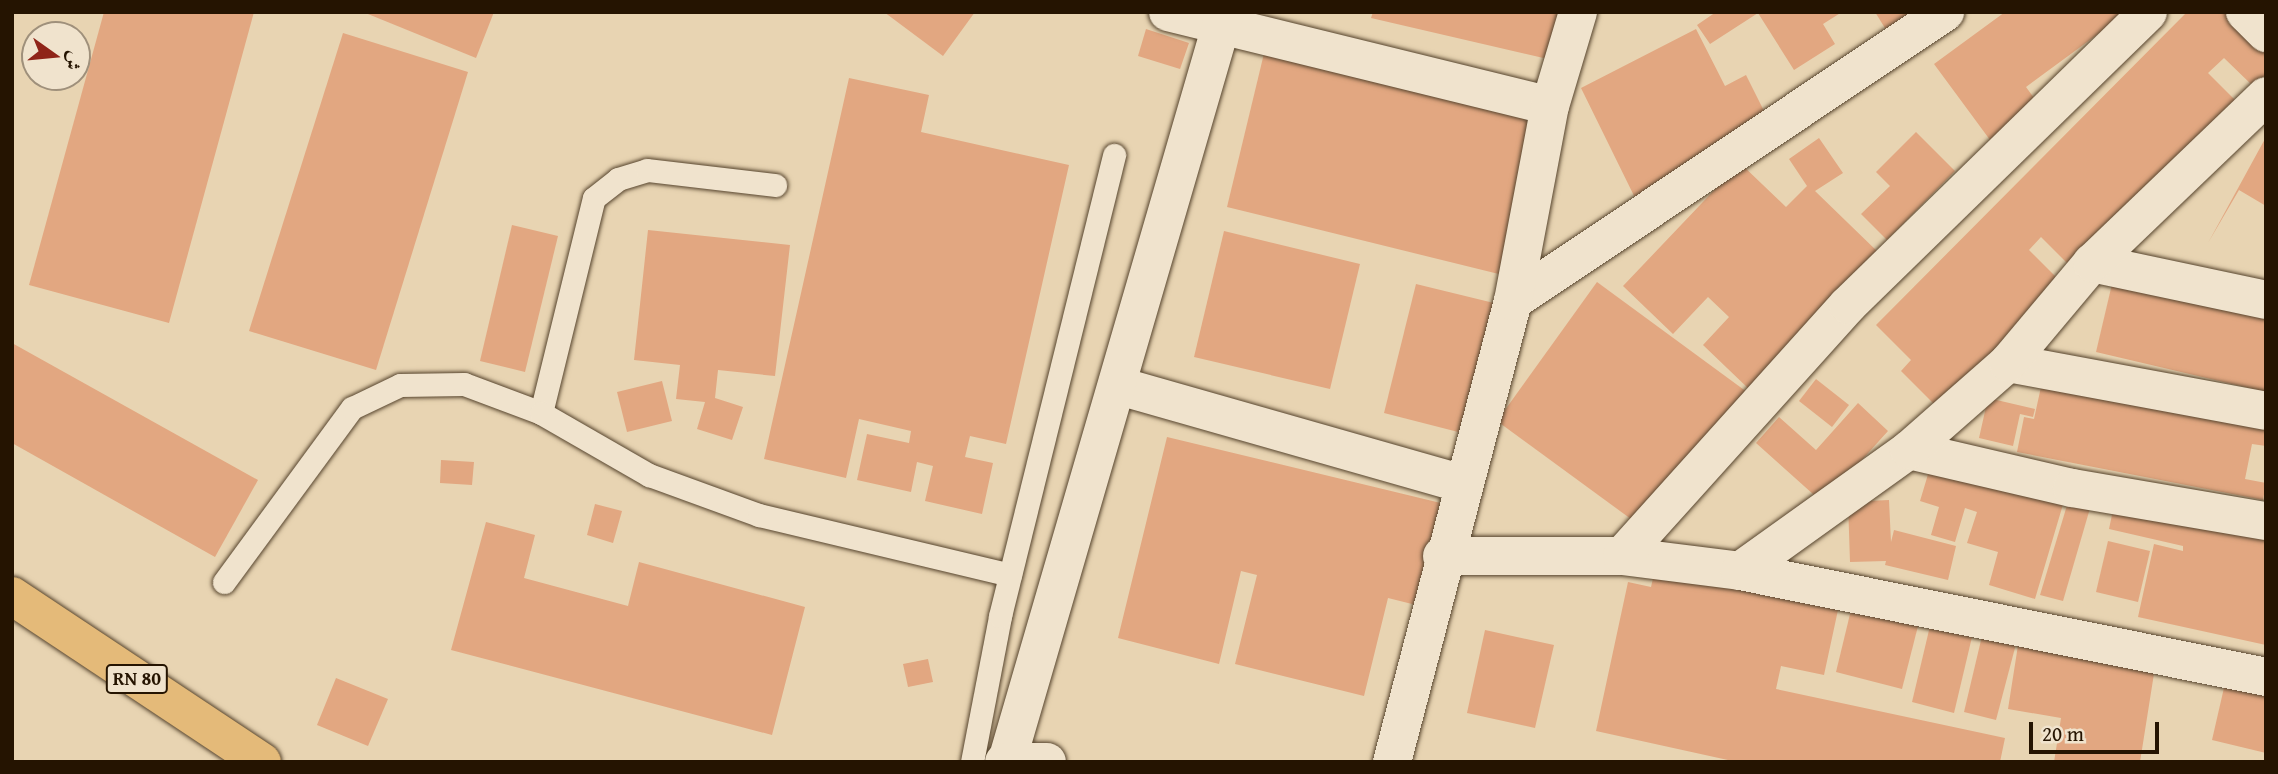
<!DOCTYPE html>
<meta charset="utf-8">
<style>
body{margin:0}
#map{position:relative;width:2278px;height:774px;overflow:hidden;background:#e8d4b2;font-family:"Gentium Book Plus",Amiri,serif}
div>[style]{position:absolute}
.building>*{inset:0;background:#e2a781}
.roads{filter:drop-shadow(0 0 2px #56442d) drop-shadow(0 0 2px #56442d)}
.lane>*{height:23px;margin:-11.5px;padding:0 11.5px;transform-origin:11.5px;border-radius:11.5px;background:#f0e3cd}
.street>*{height:38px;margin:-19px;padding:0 19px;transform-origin:19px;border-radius:19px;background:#f0e3cd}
.primary>*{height:38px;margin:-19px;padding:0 19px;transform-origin:19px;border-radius:19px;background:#e4ba79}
span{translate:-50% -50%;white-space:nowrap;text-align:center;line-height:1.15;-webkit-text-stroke:6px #f0e3cd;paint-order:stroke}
.shield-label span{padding:2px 5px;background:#f0e3cd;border:2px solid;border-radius:5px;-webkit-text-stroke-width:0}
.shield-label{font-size:19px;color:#251401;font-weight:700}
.frame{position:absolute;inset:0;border:14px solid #251401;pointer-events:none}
.north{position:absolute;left:21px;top:21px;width:70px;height:70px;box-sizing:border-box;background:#f0e3cd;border:2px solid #9f907b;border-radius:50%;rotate:105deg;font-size:19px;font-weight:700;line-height:28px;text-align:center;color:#251401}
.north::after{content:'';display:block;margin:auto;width:24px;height:32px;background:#8f2418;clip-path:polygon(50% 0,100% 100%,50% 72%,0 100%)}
.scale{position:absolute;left:2029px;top:722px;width:130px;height:32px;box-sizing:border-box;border:4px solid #251401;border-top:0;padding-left:9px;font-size:21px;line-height:24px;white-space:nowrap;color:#251401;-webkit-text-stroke:5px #f0e3cd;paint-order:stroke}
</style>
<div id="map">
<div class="building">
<div style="clip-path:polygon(104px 12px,254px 12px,169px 323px,29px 285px)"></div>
<div style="clip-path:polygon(363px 12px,494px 12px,476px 58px)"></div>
<div style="clip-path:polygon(884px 12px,975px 12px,943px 56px)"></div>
<div style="clip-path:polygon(1373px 12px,1591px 12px,1578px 66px,1371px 18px)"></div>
<div style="clip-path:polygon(1716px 12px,1842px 12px,1823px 24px,1835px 44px,1794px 70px,1758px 13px,1710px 44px,1697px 25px)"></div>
<div style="clip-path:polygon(1875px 12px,1939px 12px,1893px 41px)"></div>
<div style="clip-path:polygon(2005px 12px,2128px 12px,2026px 87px,2042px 109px,1993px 144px,1934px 64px)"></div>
<div style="clip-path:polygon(2187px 12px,2256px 12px,2266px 22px,2266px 75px,2254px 87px,2224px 58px,2208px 73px,2239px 104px,2074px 270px,2041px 237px,2029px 250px,2061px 282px,1937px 407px,1901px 371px,1911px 360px,1876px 325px)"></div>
<div style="clip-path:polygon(1146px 29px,1189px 43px,1180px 69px,1138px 56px)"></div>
<div style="clip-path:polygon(1696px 29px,1725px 86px,1746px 75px,1778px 139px,1640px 208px,1581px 88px)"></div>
<div style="clip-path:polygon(343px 33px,468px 72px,376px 370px,249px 331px)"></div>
<div style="clip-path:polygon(1267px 41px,1560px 112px,1519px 279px,1227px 207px)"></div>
<div style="clip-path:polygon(849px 78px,929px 95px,921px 132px,1069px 165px,1006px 444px,970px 436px,965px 457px,993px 463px,982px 514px,925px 501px,933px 466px,917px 462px,911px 492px,857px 480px,867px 434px,909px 443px,911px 431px,859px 419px,846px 478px,764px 459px)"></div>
<div style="clip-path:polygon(1916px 132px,1955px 171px,1887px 240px,1861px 214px,1890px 186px,1876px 172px)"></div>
<div style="clip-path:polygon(2266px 137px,2266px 206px,2239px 190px,2208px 243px)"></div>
<div style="clip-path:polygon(1819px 138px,1843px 173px,1815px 191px,1880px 254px,1751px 391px,1703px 345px,1729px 317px,1708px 297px,1673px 334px,1623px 286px,1740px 163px,1786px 207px,1807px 186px,1789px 159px)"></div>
<div style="clip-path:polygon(512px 225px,558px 236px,525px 372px,480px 361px)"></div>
<div style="clip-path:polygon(648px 230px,790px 245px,775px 376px,718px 370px,715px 398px,743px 407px,732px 440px,697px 429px,705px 402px,676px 399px,680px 365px,634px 360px)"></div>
<div style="clip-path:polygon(1224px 231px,1360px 264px,1330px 389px,1194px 357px)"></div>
<div style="clip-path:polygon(1597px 282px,1751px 395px,1646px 530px,1497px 421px)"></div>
<div style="clip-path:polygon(1416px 284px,1498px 304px,1466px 434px,1384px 413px)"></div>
<div style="clip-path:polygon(2112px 284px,2266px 317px,2266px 392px,2096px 352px)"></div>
<div style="clip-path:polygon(12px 343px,258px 480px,215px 557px,12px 443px)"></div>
<div style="clip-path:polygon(2044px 373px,2266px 417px,2266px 446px,2252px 444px,2245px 479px,2266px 483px,2263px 500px,2017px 452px,2024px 417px,2034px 419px)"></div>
<div style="clip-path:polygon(1816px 379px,1849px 405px,1832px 427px,1799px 401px)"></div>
<div style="clip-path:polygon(662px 381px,672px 421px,627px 432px,617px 392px)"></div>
<div style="clip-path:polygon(1988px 398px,2035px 409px,2033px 417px,2020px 414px,2013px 446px,1979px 438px)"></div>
<div style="clip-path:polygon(1858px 403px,1888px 431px,1823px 503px,1756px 443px,1779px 417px,1816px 450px)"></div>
<div style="clip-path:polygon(1167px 437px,1449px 505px,1424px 607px,1388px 598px,1364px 696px,1235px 664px,1257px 575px,1241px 571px,1219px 664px,1118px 638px)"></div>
<div style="clip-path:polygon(441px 460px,474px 462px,472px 485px,440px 483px)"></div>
<div style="clip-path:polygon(1932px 461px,2064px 501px,2035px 599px,1989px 585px,1998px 552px,1967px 543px,1977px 512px,1965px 508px,1955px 542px,1931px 535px,1939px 507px,1920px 501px)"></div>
<div style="clip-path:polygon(2117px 491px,2266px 524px,2266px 645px,2138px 617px,2154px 544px,2183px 551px,2183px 546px,2109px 529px)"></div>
<div style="clip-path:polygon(2071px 492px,2093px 498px,2063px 601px,2040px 595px)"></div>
<div style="clip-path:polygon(1889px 500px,1891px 542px,1894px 530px,1956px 546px,1948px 580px,1885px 565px,1886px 561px,1850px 562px,1848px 502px)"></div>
<div style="clip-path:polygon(595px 504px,622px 511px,613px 543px,587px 535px)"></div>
<div style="clip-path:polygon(486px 522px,535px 535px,524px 578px,628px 606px,639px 562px,805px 607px,772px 735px,451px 650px)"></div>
<div style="clip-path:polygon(2108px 541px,2150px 551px,2138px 602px,2096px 592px)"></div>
<div style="clip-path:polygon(1655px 570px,1838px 610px,1824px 675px,1781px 666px,1776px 689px,2005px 738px,2000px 762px,1737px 762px,1596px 731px,1628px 582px,1651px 587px)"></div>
<div style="clip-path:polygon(1851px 610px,1918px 626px,1902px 689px,1836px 672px)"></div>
<div style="clip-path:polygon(1930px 626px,1972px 637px,1954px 713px,1912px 702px)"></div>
<div style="clip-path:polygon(1485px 630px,1554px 645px,1535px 728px,1467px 713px)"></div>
<div style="clip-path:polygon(1982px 636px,2016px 644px,1996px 720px,1964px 712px)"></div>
<div style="clip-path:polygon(2019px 639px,2156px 661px,2140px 762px,2054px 762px,2061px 718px,2008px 709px)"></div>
<div style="clip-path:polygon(928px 659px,933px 682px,908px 687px,903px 664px)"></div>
<div style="clip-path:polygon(336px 678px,388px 699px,368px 746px,317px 725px)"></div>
<div style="clip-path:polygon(2226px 679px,2266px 688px,2266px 753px,2212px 740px)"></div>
</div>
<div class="roads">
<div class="lane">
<div style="left:541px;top:413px;width:221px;rotate:-76.2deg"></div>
<div style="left:594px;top:198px;width:31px;rotate:-38deg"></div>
<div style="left:618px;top:179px;width:30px;rotate:-17deg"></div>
<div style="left:647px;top:170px;width:129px;rotate:6.7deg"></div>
<div style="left:224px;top:582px;width:216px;rotate:-53.7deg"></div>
<div style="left:352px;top:408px;width:53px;rotate:-25.6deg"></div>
<div style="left:400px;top:385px;width:64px;rotate:-0.9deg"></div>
<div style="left:464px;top:384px;width:82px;rotate:20.6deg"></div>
<div style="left:541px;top:413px;width:125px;rotate:29.9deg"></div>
<div style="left:649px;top:475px;width:117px;rotate:20deg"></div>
<div style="left:759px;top:515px;width:258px;rotate:13.4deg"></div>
<div style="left:972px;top:762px;width:149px;rotate:-79.1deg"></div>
<div style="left:1000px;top:616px;width:475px;rotate:-76.1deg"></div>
</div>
<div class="street">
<div style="left:1168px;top:12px;width:393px;rotate:13.8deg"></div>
<div style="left:2245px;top:12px;width:30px;rotate:45deg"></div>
<div style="left:2092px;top:263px;width:178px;rotate:12deg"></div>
<div style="left:1513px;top:301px;width:520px;rotate:-33.78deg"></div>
<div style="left:2008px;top:363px;width:262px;rotate:10.5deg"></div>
<div style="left:1119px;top:386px;width:359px;rotate:15.9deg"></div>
<div style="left:1909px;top:450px;width:167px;rotate:13.1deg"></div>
<div style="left:2072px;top:488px;width:197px;rotate:9.7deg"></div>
<div style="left:1442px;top:556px;width:180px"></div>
<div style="left:1622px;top:556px;width:119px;rotate:7.2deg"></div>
<div style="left:1740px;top:571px;width:537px;rotate:11.39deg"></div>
<div style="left:1622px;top:556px;width:338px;rotate:-48deg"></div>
<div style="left:1848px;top:305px;width:419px;rotate:-44.3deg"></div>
<div style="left:1740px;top:571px;width:208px;rotate:-35.6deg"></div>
<div style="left:1909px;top:450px;width:132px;rotate:-41.3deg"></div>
<div style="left:2008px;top:363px;width:131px;rotate:-50deg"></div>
<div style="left:2092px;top:263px;width:241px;rotate:-43.8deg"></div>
<div style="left:1007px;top:761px;width:780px;rotate:-73.77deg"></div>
<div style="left:1004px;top:762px;width:43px"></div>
<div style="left:1392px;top:762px;width:477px;rotate:-75.3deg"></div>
<div style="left:1513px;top:301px;width:198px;rotate:-79.3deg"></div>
<div style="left:1550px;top:106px;width:98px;rotate:-73.4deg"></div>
</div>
<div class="primary">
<div style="left:12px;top:596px;width:300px;rotate:33.6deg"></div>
</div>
</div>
<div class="shield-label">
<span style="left:137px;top:679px">RN 80</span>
</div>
<div class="frame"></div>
<div class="north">ش</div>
<div class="scale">20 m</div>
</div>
